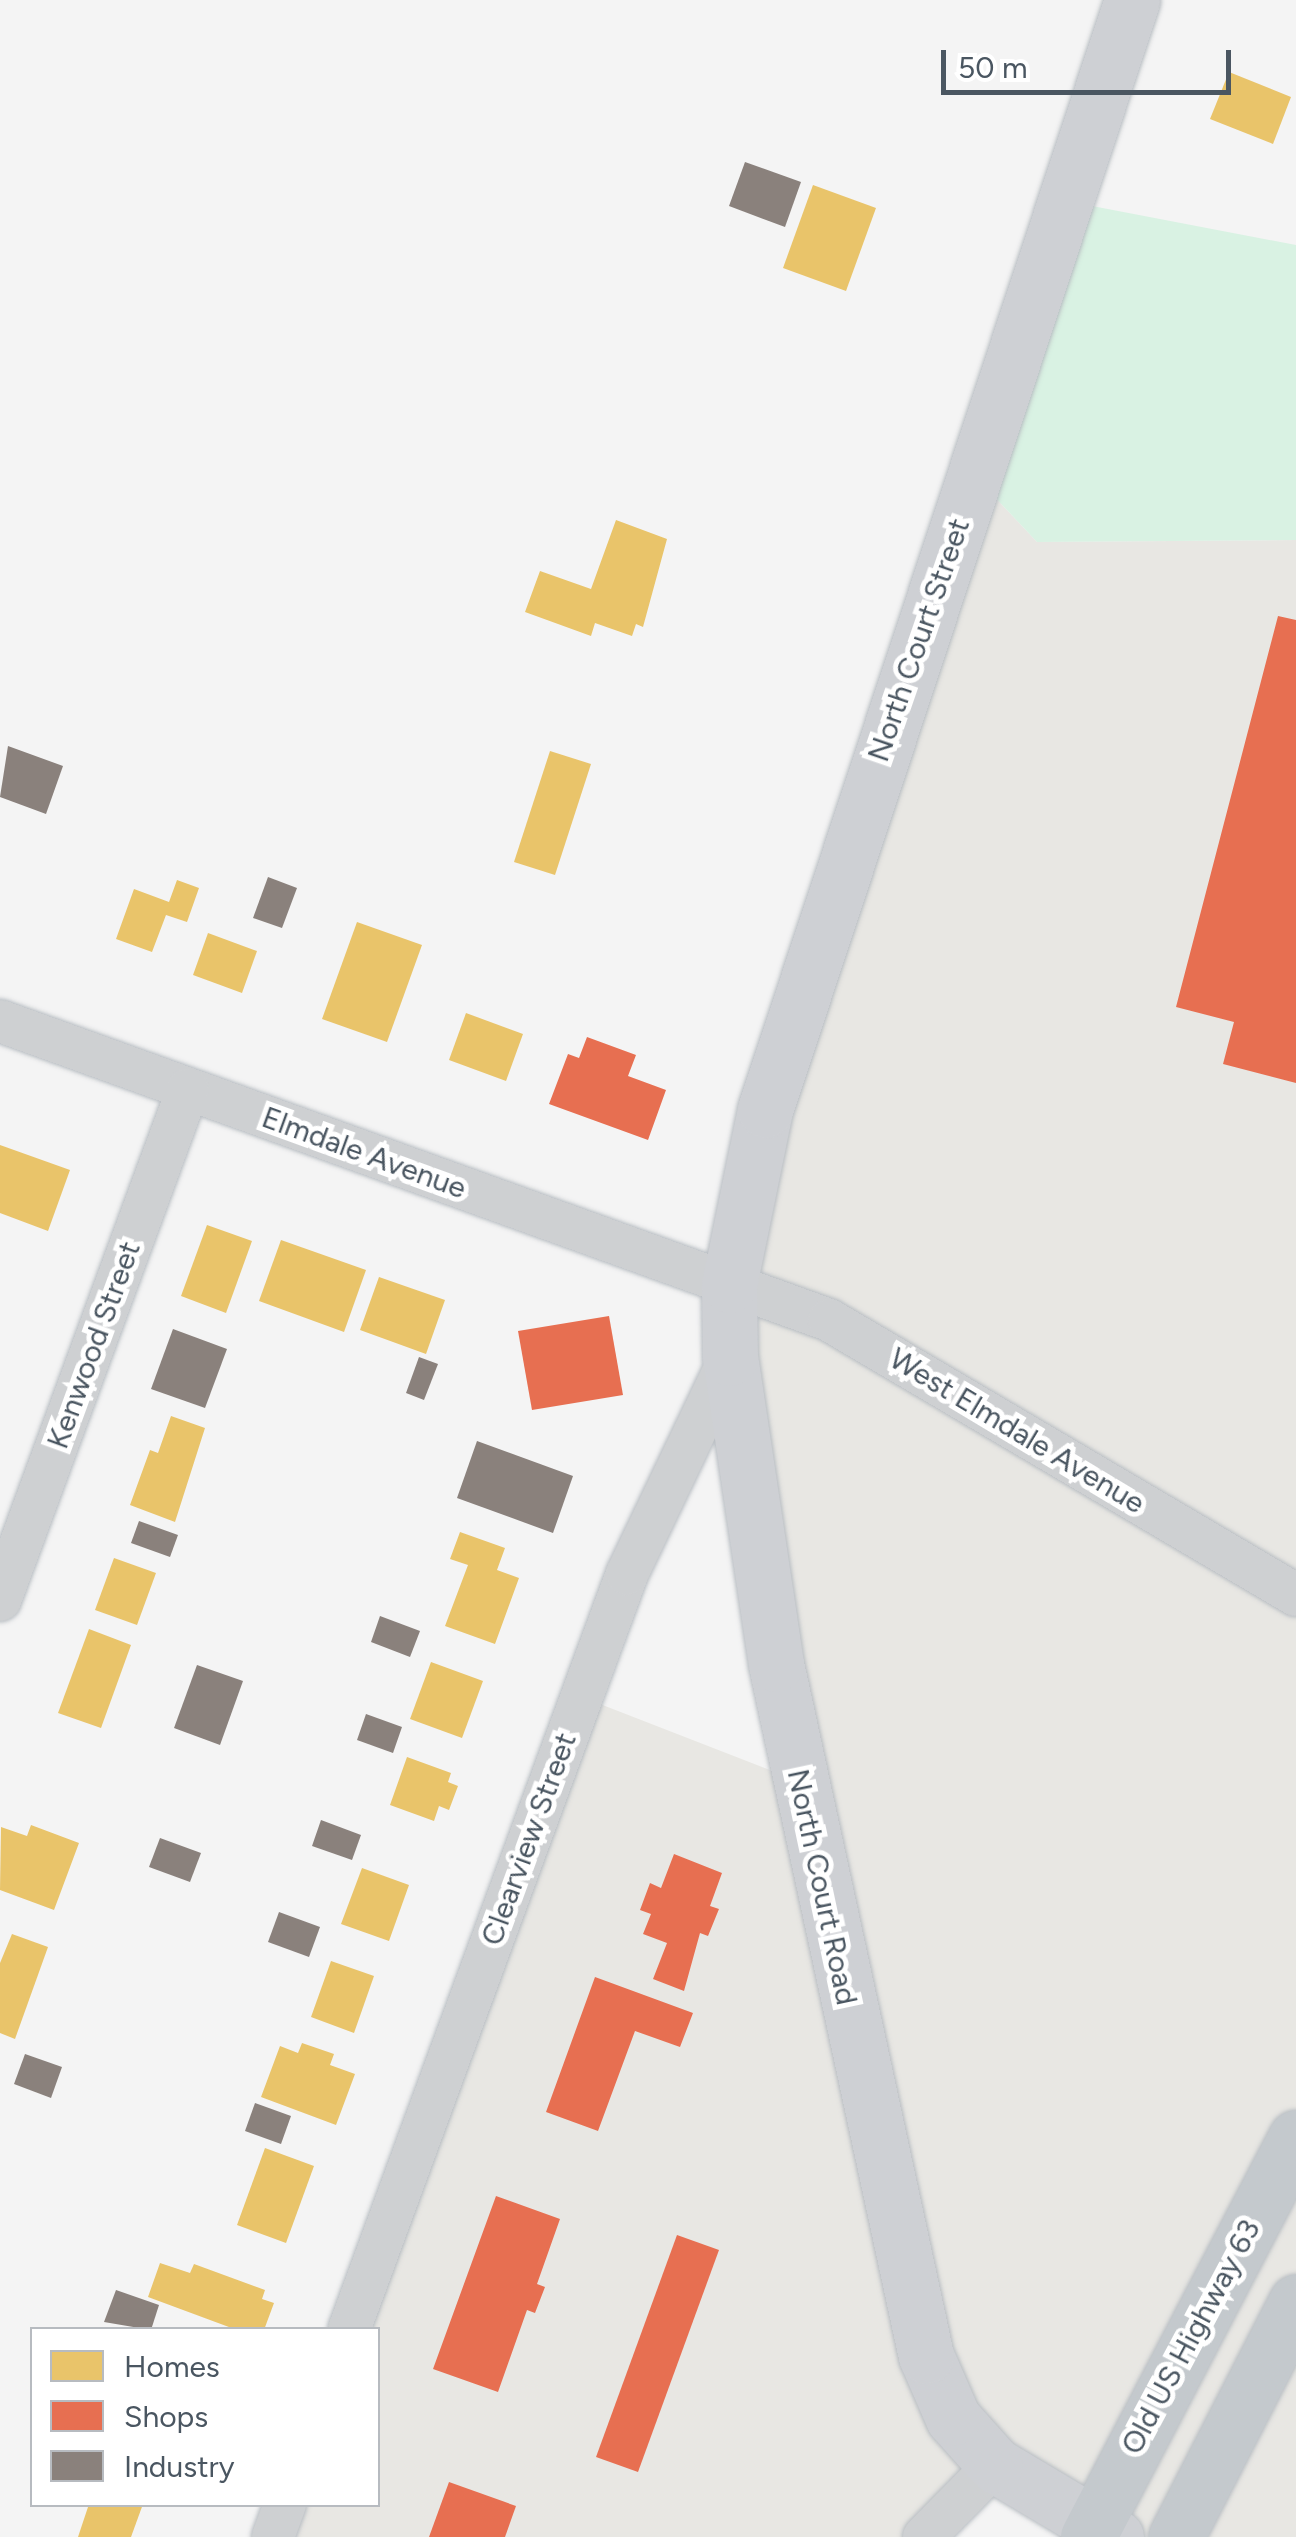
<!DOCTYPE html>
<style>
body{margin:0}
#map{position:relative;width:1296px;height:2537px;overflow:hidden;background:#f4f4f4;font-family:Figtree,sans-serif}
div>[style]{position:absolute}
.commercial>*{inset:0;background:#e8e7e3}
.green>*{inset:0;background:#d9f2e3}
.homes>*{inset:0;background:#e9c46a}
.shops>*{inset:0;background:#e76f51}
.industry>*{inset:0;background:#8a817c}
.roads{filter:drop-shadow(0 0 2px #b9bec3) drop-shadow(0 0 2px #b9bec3)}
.minor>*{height:42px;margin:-21px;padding:0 21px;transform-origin:21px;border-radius:21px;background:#ced0d2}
.secondary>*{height:55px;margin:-27.5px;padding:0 27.5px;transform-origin:27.5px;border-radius:27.5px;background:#ced0d4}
.trunk>*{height:55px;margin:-27.5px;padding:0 27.5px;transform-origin:27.5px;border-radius:27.5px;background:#c4c9cd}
span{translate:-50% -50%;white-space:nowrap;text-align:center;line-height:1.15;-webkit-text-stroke:10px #fff;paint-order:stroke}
.street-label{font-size:30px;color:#4a5661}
.legend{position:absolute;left:30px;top:2327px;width:350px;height:180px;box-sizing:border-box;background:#fff;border:2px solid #b7bbc0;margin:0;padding:12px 18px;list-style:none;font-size:30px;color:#4a5661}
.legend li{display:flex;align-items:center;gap:20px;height:50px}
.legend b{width:50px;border:2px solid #b7bbc0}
.scale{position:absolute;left:941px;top:50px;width:290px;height:45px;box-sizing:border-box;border:5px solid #4a5661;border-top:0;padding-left:12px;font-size:30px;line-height:35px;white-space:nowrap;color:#4a5661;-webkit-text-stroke:8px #fff;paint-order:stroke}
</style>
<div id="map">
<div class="commercial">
<div style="clip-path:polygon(976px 477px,1037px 542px,1296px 540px,1296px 2537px,1116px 2537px,995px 2465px,924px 2537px,273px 2537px,285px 2505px,378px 2504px,378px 2330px,349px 2329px,582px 1697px,798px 1781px,729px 1285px)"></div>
</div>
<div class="green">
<div style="clip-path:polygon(1066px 201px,1296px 245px,1296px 540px,1037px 542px,976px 477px)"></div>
</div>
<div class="homes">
<div style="clip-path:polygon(1229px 72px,1291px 97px,1273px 144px,1210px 119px)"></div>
<div style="clip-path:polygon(813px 185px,876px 208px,846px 291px,783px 268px)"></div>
<div style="clip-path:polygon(616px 520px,667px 539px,643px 627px,636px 624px,632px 636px,595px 623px,591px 636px,525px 612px,540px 571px,591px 589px)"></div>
<div style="clip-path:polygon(550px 751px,591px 764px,555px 875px,514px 862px)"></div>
<div style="clip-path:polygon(177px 880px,199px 888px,187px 922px,166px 915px,152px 952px,116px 939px,134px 889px,169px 902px)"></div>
<div style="clip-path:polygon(357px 922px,422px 945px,387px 1042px,322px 1019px)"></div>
<div style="clip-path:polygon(208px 933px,257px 951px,242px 993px,193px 975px)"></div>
<div style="clip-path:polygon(466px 1013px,523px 1034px,506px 1081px,449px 1060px)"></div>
<div style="clip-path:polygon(0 1145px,70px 1170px,48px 1231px,0 1213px)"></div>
<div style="clip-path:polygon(207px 1225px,252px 1241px,226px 1313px,181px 1296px)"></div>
<div style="clip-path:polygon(281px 1240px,366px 1270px,344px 1332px,259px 1301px)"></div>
<div style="clip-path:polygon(379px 1277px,445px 1300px,426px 1354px,360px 1330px)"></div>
<div style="clip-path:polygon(171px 1416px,205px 1428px,175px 1522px,130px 1505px,150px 1450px,158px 1453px)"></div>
<div style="clip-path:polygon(460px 1532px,505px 1548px,497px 1570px,519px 1578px,495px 1644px,445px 1626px,468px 1565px,450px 1559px)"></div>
<div style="clip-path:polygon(114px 1558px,156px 1573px,137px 1625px,95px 1610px)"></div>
<div style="clip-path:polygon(89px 1629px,131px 1645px,101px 1728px,58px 1713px)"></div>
<div style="clip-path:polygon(431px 1662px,483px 1681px,462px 1738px,410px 1719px)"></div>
<div style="clip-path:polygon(407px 1757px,451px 1773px,448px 1782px,458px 1786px,449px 1810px,439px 1806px,434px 1821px,390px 1805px)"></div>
<div style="clip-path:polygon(31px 1825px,79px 1843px,54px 1910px,0 1890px,1px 1827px,27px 1836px)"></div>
<div style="clip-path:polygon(362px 1868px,409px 1885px,389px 1941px,341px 1924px)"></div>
<div style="clip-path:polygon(12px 1934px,48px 1947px,15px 2039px,0 2033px,0 1963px)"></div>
<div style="clip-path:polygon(331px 1961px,374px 1976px,354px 2033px,311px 2017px)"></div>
<div style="clip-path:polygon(302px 2043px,334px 2054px,330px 2065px,355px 2074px,336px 2125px,261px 2097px,280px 2046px,298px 2053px)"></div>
<div style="clip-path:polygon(265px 2148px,314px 2166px,286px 2243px,237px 2225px)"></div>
<div style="clip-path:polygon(160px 2263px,190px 2273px,194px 2264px,265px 2290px,262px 2299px,274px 2303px,264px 2330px,237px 2330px,148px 2297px)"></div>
<div style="clip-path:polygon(89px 2504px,143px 2504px,131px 2537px,78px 2537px)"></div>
</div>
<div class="shops">
<div style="clip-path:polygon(1278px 616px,1296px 620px,1296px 1083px,1223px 1064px,1234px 1022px,1176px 1007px)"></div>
<div style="clip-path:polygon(587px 1037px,636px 1055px,628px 1076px,666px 1090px,648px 1140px,549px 1104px,568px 1054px,579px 1058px)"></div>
<div style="clip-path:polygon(609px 1316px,623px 1395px,532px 1410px,518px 1331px)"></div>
<div style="clip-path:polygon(674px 1854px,722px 1873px,710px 1906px,719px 1909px,708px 1936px,700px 1933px,684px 1991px,653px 1979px,667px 1943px,643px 1934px,651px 1914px,640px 1910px,650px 1883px,661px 1888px)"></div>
<div style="clip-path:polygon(595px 1977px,693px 2013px,680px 2047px,635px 2031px,598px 2131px,546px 2112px)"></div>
<div style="clip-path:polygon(496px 2196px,560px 2219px,537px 2284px,545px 2287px,535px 2313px,527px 2310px,498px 2392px,433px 2369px)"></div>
<div style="clip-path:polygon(677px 2235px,719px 2250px,638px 2472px,596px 2457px)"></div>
<div style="clip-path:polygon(449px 2482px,516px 2506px,505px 2537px,429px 2537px)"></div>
</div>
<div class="industry">
<div style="clip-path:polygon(745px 162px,801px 182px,785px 227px,729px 206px)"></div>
<div style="clip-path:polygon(8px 746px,63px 766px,46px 814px,0 797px)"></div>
<div style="clip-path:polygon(268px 877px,297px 888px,282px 928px,253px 918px)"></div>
<div style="clip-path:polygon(173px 1329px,227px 1349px,205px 1408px,151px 1389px)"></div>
<div style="clip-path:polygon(419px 1357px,438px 1364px,424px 1400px,406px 1393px)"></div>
<div style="clip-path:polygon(477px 1441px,573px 1476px,553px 1533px,457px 1498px)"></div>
<div style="clip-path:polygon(139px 1521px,178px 1535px,170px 1557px,131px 1543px)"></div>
<div style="clip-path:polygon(380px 1616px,420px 1631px,410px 1657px,371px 1642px)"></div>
<div style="clip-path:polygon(197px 1665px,243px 1681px,220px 1745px,174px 1728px)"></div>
<div style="clip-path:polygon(366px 1714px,402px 1727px,393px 1753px,357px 1740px)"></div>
<div style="clip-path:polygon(321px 1820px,361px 1835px,352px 1860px,312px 1846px)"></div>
<div style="clip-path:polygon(160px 1838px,201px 1853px,190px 1882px,149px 1867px)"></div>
<div style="clip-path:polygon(279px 1912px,320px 1927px,309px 1957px,268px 1942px)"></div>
<div style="clip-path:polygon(25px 2054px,62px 2067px,51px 2098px,14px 2084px)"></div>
<div style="clip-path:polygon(255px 2103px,291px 2116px,281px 2144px,245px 2131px)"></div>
<div style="clip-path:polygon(116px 2290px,159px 2305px,151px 2330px,104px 2322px)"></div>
</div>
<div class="roads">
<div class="minor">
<div style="left:0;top:1021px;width:881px;rotate:19.83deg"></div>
<div style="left:829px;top:1320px;width:542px;rotate:30.49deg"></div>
<div style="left:0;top:1600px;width:544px;rotate:-69.8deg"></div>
<div style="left:349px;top:2330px;width:805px;rotate:-69.81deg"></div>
<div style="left:627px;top:1574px;width:239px;rotate:-64.5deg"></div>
<div style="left:273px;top:2537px;width:35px;rotate:-70deg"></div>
<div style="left:924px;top:2537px;width:101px;rotate:-45.4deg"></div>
</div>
<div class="secondary">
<div style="left:1116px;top:2537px;width:141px;rotate:-149.2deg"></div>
<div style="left:995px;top:2465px;width:63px;rotate:-131.8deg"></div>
<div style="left:953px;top:2418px;width:68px;rotate:-113.5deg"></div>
<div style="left:926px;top:2356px;width:708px;rotate:-102.23deg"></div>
<div style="left:776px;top:1664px;width:309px;rotate:-98.5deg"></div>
<div style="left:730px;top:1358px;width:73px;rotate:-90.8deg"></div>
<div style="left:729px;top:1285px;width:179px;rotate:-78.4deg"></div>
<div style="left:765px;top:1110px;width:1169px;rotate:-71.7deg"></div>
</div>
<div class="trunk">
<div style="left:1088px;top:2537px;width:450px;rotate:-62.5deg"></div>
<div style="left:1176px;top:2537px;width:264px;rotate:-62.9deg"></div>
</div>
</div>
<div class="street-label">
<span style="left:919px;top:640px;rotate:-71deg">North Court Street</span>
<span style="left:364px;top:1153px;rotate:20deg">Elmdale Avenue</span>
<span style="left:94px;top:1345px;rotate:-70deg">Kenwood Street</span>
<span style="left:1017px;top:1431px;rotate:31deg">West Elmdale Avenue</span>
<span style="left:529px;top:1839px;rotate:-70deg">Clearview Street</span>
<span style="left:822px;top:1887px;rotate:78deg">North Court Road</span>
<span style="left:1191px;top:2337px;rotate:-62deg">Old US Highway 63</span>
</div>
<ul class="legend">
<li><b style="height:28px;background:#e9c46a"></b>Homes</li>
<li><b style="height:28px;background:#e76f51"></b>Shops</li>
<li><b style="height:28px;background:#8a817c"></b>Industry</li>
</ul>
<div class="scale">50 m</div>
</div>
